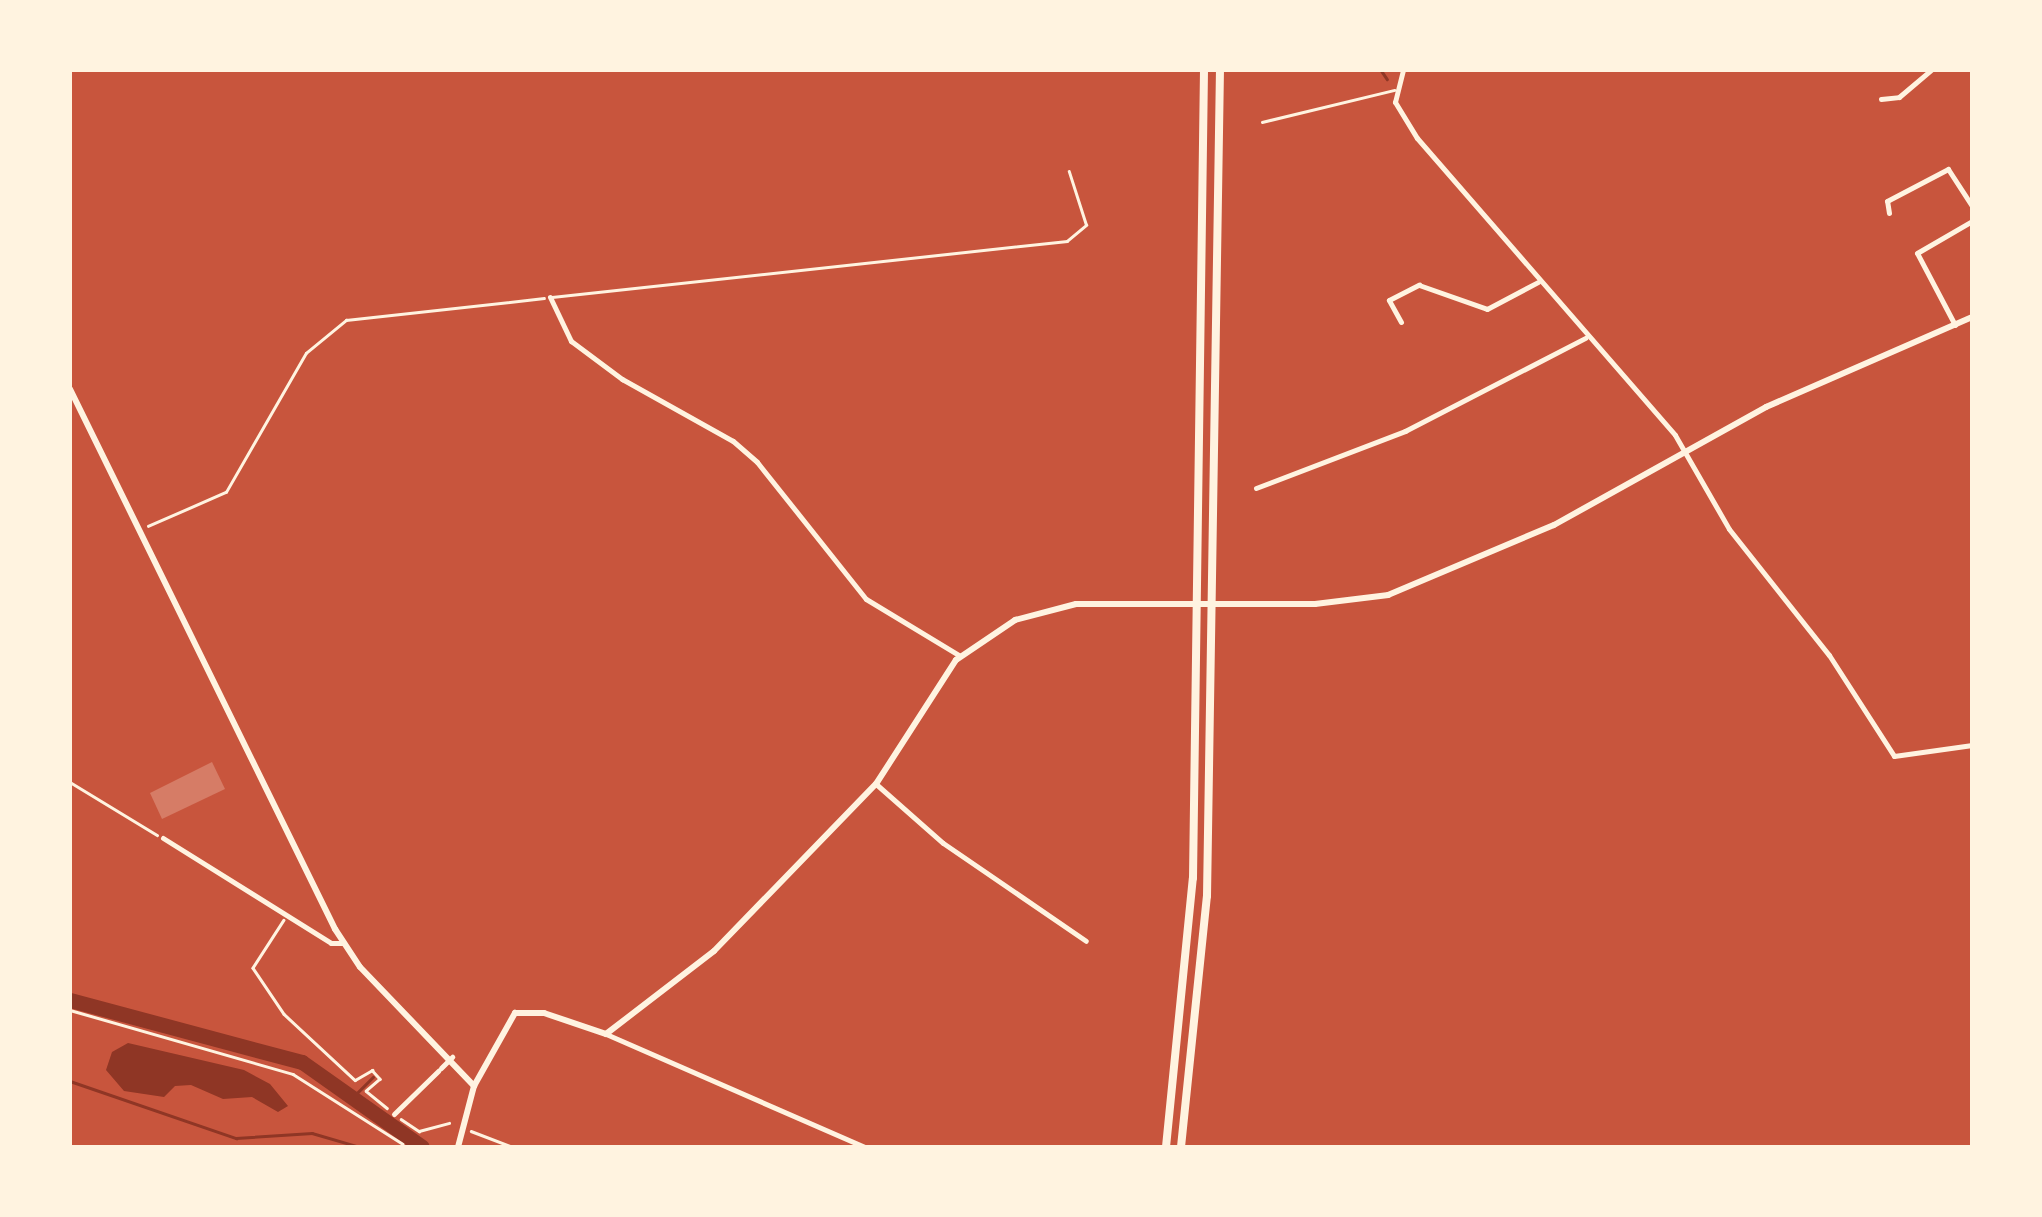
<!DOCTYPE html>
<style>
body{margin:0}
#map{position:relative;width:2042px;height:1217px;overflow:hidden;background:#c8553d;font-family:Roboto,sans-serif}
div>[style]{position:absolute}
.water>*{inset:0;background:#8f3625}
.stream>*{height:2.5px;margin:-1.25px;padding:0 1.25px;transform-origin:1.25px;border-radius:1.25px;background:#8f3625}
.river>*{height:15px;margin:-7.5px;padding:0 7.5px;transform-origin:7.5px;border-radius:7.5px;background:#8f3625}
.building>*{inset:0;background:#d67c66}
.path>*{height:2.5px;margin:-1.25px;padding:0 1.25px;transform-origin:1.25px;border-radius:1.25px;background:#fff3e0}
.service>*{height:2.5px;margin:-1.25px;padding:0 1.25px;transform-origin:1.25px;border-radius:1.25px;background:#fff3e0}
.minor>*{height:5px;margin:-2.5px;padding:0 2.5px;transform-origin:2.5px;border-radius:2.5px;background:#fff3e0}
.tertiary>*{height:6px;margin:-3px;padding:0 3px;transform-origin:3px;border-radius:3px;background:#fff3e0}
.trunk>*{height:8px;margin:-4px;padding:0 4px;transform-origin:4px;border-radius:4px;background:#fff3e0}
span{translate:-50% -50%;white-space:nowrap;text-align:center;line-height:1.15;-webkit-text-stroke:10px #fff3e0;paint-order:stroke}
.frame{position:absolute;inset:0;border:72px solid #fff3e0;pointer-events:none}
</style>
<div id="map">
<div class="water">
<div style="clip-path:polygon(128px 1043px,244px 1070px,270px 1084px,288px 1106px,278px 1112px,252px 1097px,223px 1099px,191px 1085px,175px 1086px,164px 1097px,124px 1091px,106px 1070px,112px 1052px)"></div>
</div>
<div class="stream">
<div style="left:1381px;top:70px;width:11px;rotate:56deg"></div>
<div style="left:70px;top:1081px;width:176px;rotate:19deg"></div>
<div style="left:236px;top:1138px;width:76px;rotate:-3.8deg"></div>
<div style="left:312px;top:1133px;width:50px;rotate:16.3deg"></div>
<div style="left:353px;top:1097px;width:28px;rotate:-45deg"></div>
</div>
<div class="river">
<div style="left:70px;top:1000px;width:240px;rotate:15deg"></div>
<div style="left:302px;top:1062px;width:147px;rotate:35.3deg"></div>
</div>
<div class="building">
<div style="clip-path:polygon(212px 762px,225px 789px,162px 819px,150px 793px)"></div>
</div>
<div class="path">
<div style="left:148px;top:526px;width:85px;rotate:-23.6deg"></div>
<div style="left:226px;top:492px;width:160px;rotate:-60.1deg"></div>
<div style="left:306px;top:353px;width:52px;rotate:-39.5deg"></div>
<div style="left:346px;top:320px;width:199px;rotate:-6.3deg"></div>
<div style="left:70px;top:782px;width:102px;rotate:31.3deg"></div>
<div style="left:284px;top:920px;width:57px;rotate:122.9deg"></div>
<div style="left:253px;top:968px;width:55px;rotate:56deg"></div>
<div style="left:284px;top:1014px;width:97px;rotate:42.9deg"></div>
<div style="left:355px;top:1080px;width:20px;rotate:-30deg"></div>
<div style="left:372px;top:1070px;width:12px;rotate:48deg"></div>
<div style="left:380px;top:1079px;width:18px;rotate:139deg"></div>
<div style="left:366px;top:1091px;width:27px;rotate:39deg"></div>
<div style="left:70px;top:1010px;width:232px;rotate:16deg"></div>
<div style="left:293px;top:1074px;width:130px;rotate:32.5deg"></div>
<div style="left:401px;top:1119px;width:22px;rotate:34deg"></div>
<div style="left:419px;top:1131px;width:31px;rotate:-15deg"></div>
<div style="left:471px;top:1131px;width:45px;rotate:20.9deg"></div>
</div>
<div class="service">
<div style="left:1262px;top:122px;width:136px;rotate:-13.6deg"></div>
<div style="left:552px;top:297px;width:518px;rotate:-6.21deg"></div>
<div style="left:1067px;top:241px;width:25px;rotate:-40deg"></div>
<div style="left:1086px;top:225px;width:56px;rotate:-107.8deg"></div>
</div>
<div class="minor">
<div style="left:1403px;top:70px;width:33px;rotate:104deg"></div>
<div style="left:1395px;top:102px;width:42px;rotate:58.6deg"></div>
<div style="left:1417px;top:138px;width:393px;rotate:49deg"></div>
<div style="left:1675px;top:435px;width:108px;rotate:60.1deg"></div>
<div style="left:1729px;top:529px;width:161px;rotate:51.6deg"></div>
<div style="left:1829px;top:655px;width:120px;rotate:57.2deg"></div>
<div style="left:1894px;top:756px;width:79px;rotate:-8deg"></div>
<div style="left:1881px;top:99px;width:18px;rotate:-6deg"></div>
<div style="left:1899px;top:97px;width:42px;rotate:-40.2deg"></div>
<div style="left:1889px;top:213px;width:12px;rotate:-99deg"></div>
<div style="left:1887px;top:201px;width:69px;rotate:-27.7deg"></div>
<div style="left:1948px;top:169px;width:44px;rotate:57deg"></div>
<div style="left:550px;top:297px;width:49px;rotate:64.5deg"></div>
<div style="left:571px;top:341px;width:64px;rotate:36.7deg"></div>
<div style="left:622px;top:379px;width:127px;rotate:29.2deg"></div>
<div style="left:733px;top:441px;width:32px;rotate:41deg"></div>
<div style="left:757px;top:462px;width:175px;rotate:51.5deg"></div>
<div style="left:866px;top:599px;width:110px;rotate:31.2deg"></div>
<div style="left:1401px;top:322px;width:25px;rotate:-119deg"></div>
<div style="left:1389px;top:300px;width:34px;rotate:-27deg"></div>
<div style="left:1419px;top:285px;width:72px;rotate:19.4deg"></div>
<div style="left:1487px;top:309px;width:58px;rotate:-27.9deg"></div>
<div style="left:1955px;top:325px;width:81px;rotate:-117.8deg"></div>
<div style="left:1917px;top:253px;width:64px;rotate:-30.2deg"></div>
<div style="left:1256px;top:488px;width:160px;rotate:-20.9deg"></div>
<div style="left:1405px;top:431px;width:203px;rotate:-27.3deg"></div>
<div style="left:876px;top:784px;width:89px;rotate:41.4deg"></div>
<div style="left:943px;top:843px;width:173px;rotate:34.4deg"></div>
<div style="left:163px;top:838px;width:198px;rotate:32deg"></div>
<div style="left:331px;top:943px;width:12px"></div>
<div style="left:606px;top:1034px;width:283px;rotate:23.6deg"></div>
<div style="left:441px;top:1068px;width:16px;rotate:-45deg"></div>
<div style="left:394px;top:1114px;width:62px;rotate:-44.3deg"></div>
<div style="left:314px;top:1147px;width:13px"></div>
</div>
<div class="tertiary">
<div style="left:70px;top:389px;width:602px;rotate:63.86deg"></div>
<div style="left:335px;top:929px;width:45px;rotate:56.7deg"></div>
<div style="left:360px;top:967px;width:165px;rotate:46.2deg"></div>
<div style="left:474px;top:1086px;width:63px;rotate:104.7deg"></div>
<div style="left:474px;top:1086px;width:84px;rotate:-60.7deg"></div>
<div style="left:515px;top:1013px;width:29px"></div>
<div style="left:544px;top:1013px;width:65px;rotate:18.7deg"></div>
<div style="left:606px;top:1034px;width:136px;rotate:-37.5deg"></div>
<div style="left:714px;top:951px;width:233px;rotate:-45.9deg"></div>
<div style="left:876px;top:784px;width:148px;rotate:-57.2deg"></div>
<div style="left:956px;top:660px;width:71px;rotate:-34.1deg"></div>
<div style="left:1015px;top:620px;width:63px;rotate:-14.7deg"></div>
<div style="left:1076px;top:604px;width:239px"></div>
<div style="left:1315px;top:604px;width:74px;rotate:-7deg"></div>
<div style="left:1388px;top:595px;width:180px;rotate:-22.9deg"></div>
<div style="left:1554px;top:525px;width:243px;rotate:-29.1deg"></div>
<div style="left:1766px;top:407px;width:225px;rotate:-23.6deg"></div>
</div>
<div class="trunk">
<div style="left:1166px;top:1147px;width:270px;rotate:-84.3deg"></div>
<div style="left:1193px;top:878px;width:808px;rotate:-89.22deg"></div>
<div style="left:1181px;top:1147px;width:252px;rotate:-84.1deg"></div>
<div style="left:1207px;top:896px;width:826px;rotate:-89.1deg"></div>
</div>
<div class="frame"></div>
</div>
